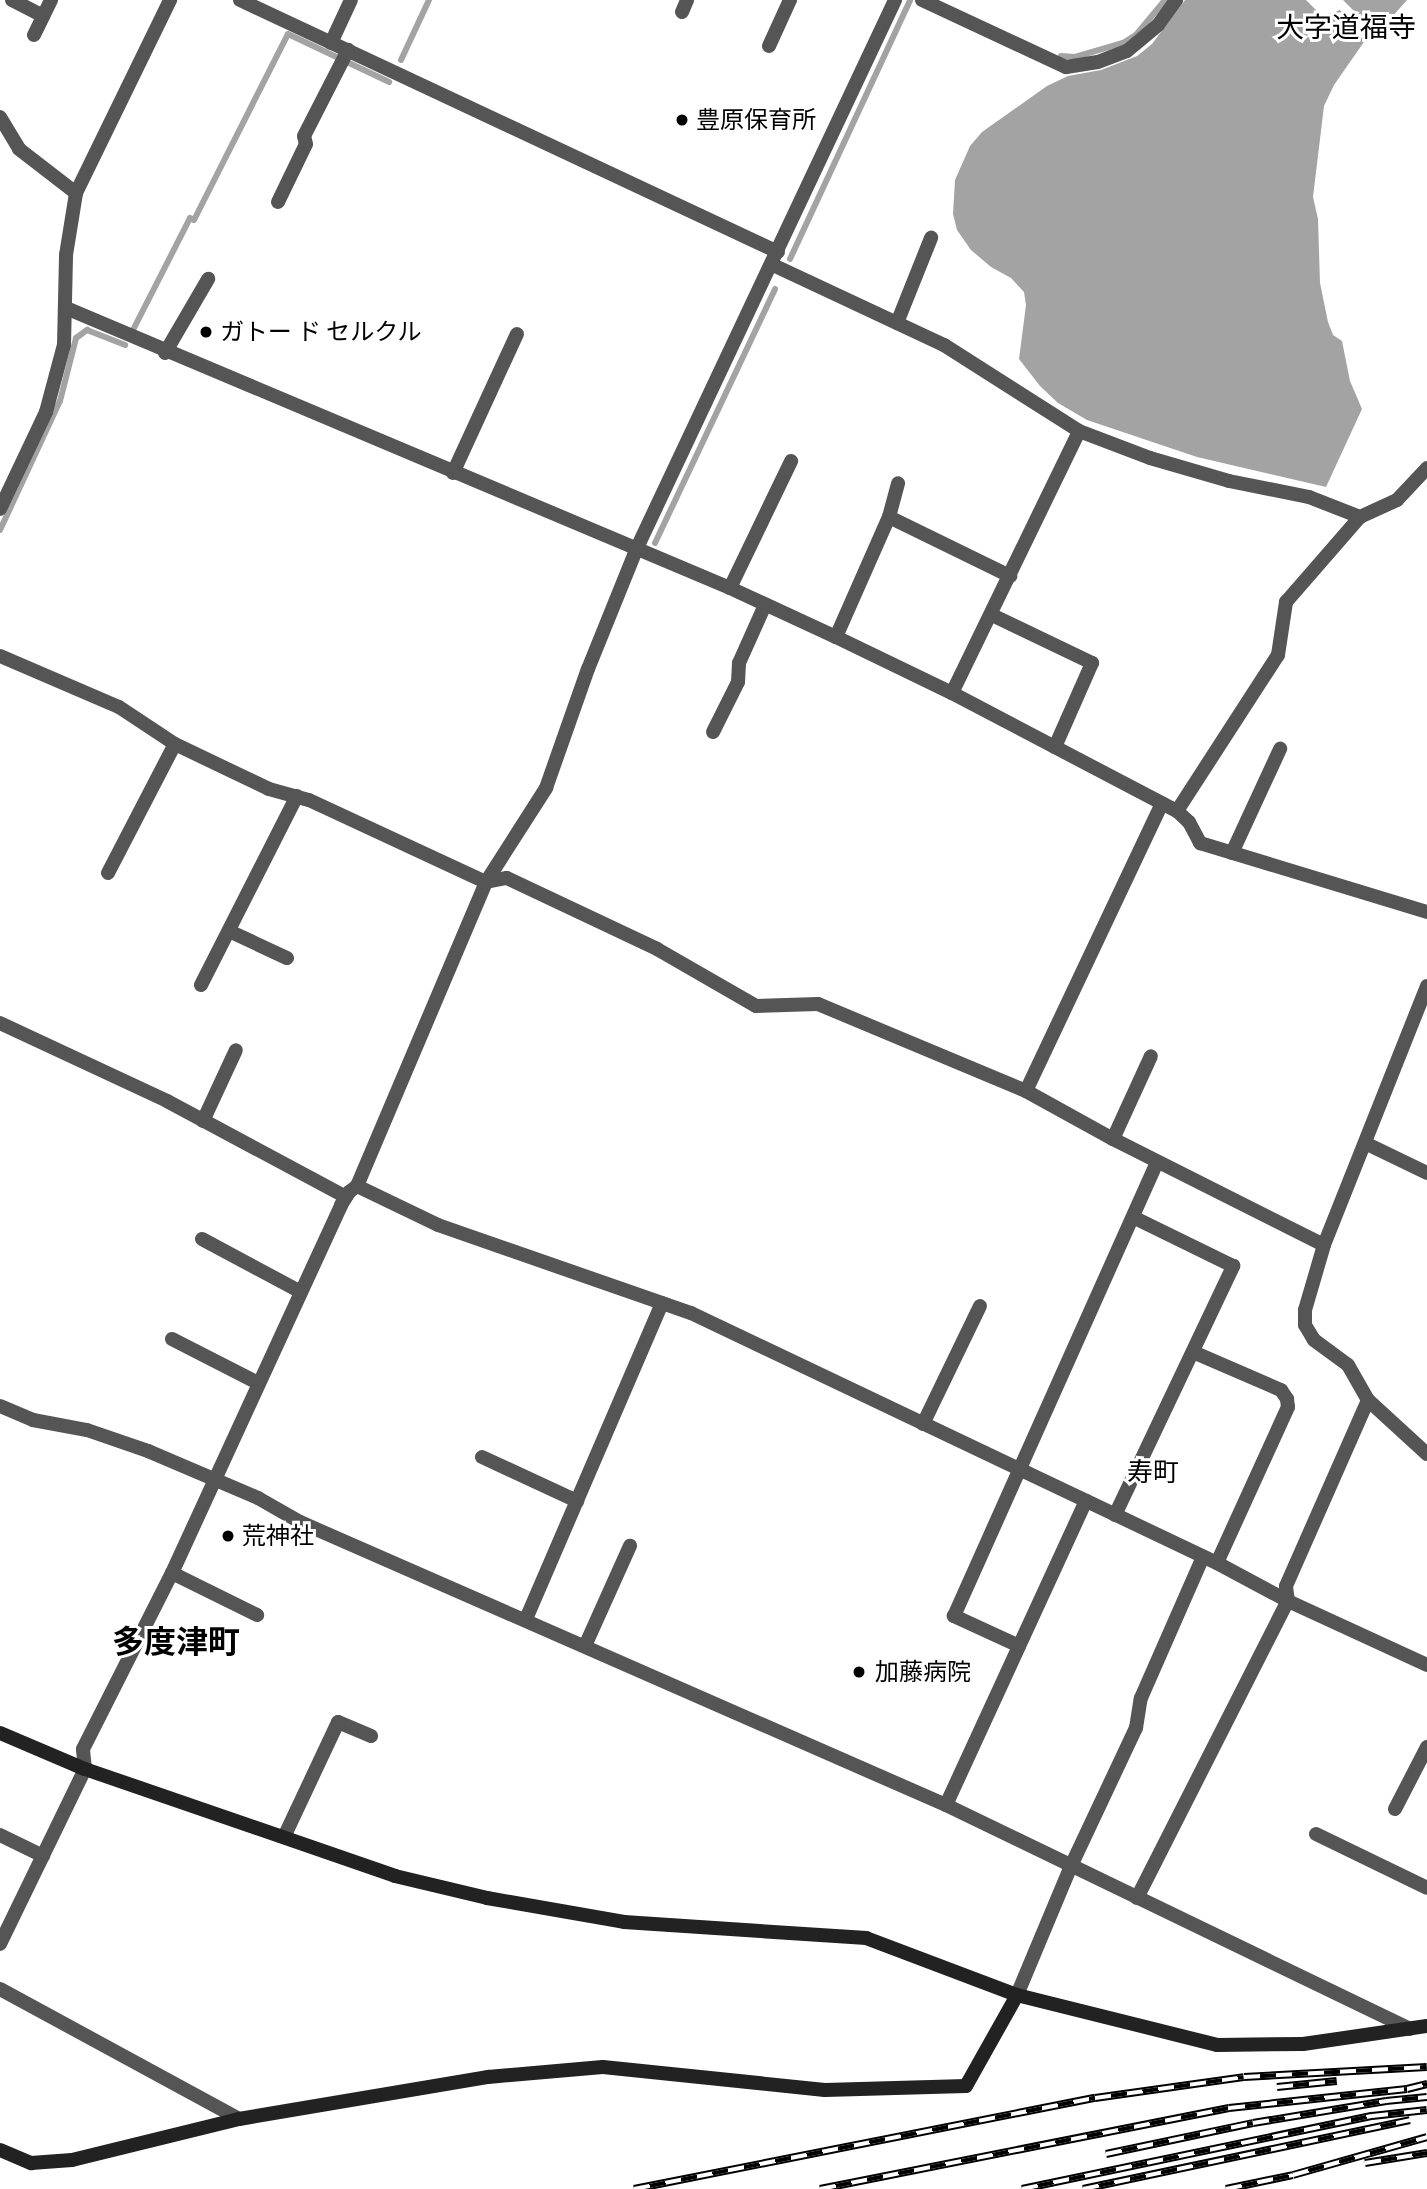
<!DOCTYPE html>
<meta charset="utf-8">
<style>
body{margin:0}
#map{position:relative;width:1427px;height:2189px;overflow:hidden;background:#fff;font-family:"PT Sans Narrow","Noto Sans JP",sans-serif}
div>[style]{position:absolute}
.water>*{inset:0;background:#a3a3a3}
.stream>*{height:6px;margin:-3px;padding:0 3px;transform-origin:3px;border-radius:3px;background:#a3a3a3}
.street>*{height:14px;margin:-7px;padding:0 7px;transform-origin:7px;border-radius:7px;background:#555}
.secondary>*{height:14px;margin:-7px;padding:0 7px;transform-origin:7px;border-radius:7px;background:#222}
.rail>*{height:8px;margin-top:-4px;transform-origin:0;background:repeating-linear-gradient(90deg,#fff 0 16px,#000 0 32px);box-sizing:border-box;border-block:2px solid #000}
.dots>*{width:19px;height:19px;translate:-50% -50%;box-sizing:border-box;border:4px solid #fff;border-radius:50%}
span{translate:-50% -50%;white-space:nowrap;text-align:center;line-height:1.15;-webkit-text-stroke:6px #fff;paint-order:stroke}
.poi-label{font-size:24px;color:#000}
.left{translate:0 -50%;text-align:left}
.neighbourhood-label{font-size:26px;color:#000}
.quarter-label{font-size:28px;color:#000}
.district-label{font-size:32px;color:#000;font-weight:700}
</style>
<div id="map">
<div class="water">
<div style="clip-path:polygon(1185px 0,1306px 0,1322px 16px,1340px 10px,1366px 39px,1334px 85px,1324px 106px,1313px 197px,1318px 219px,1320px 283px,1328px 322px,1333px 335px,1342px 341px,1350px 381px,1362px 409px,1326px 487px,1197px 457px,1087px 420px,1058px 403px,1040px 386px,1019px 359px,1026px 305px,1024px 292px,1011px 278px,991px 267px,971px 250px,957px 230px,953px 214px,955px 180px,970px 146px,982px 132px,1047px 86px,1068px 76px,1101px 70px,1137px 56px,1152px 44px)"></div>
<div style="clip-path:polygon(1343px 0,1407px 0,1377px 34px)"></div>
</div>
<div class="stream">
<div style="left:1061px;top:56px;width:14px;rotate:4deg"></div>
<div style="left:1075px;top:57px;width:50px;rotate:-16.3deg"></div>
<div style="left:1123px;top:43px;width:15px;rotate:-32deg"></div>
<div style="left:1136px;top:35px;width:45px;rotate:-50.4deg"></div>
<div style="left:401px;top:60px;width:66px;rotate:-65deg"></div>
<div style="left:790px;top:259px;width:285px;rotate:-65.1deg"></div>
<div style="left:134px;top:328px;width:123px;rotate:-63deg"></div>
<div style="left:190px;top:218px;width:4px;rotate:27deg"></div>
<div style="left:194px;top:220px;width:208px;rotate:-63.2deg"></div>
<div style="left:288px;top:34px;width:112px;rotate:25.4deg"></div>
<div style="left:0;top:530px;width:142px;rotate:-65.1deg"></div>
<div style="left:60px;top:401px;width:65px;rotate:-75.7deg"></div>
<div style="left:76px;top:338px;width:14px;rotate:-36deg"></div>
<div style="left:87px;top:330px;width:41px;rotate:21.5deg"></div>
<div style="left:655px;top:543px;width:281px;rotate:-64.7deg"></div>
</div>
<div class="street">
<div style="left:12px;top:0;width:35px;rotate:27deg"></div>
<div style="left:240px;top:0;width:594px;rotate:25.1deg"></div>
<div style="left:922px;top:0;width:159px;rotate:25deg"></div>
<div style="left:1066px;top:67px;width:32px;rotate:-9deg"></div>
<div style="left:1098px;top:62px;width:31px;rotate:-21deg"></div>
<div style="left:1127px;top:51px;width:40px;rotate:-40deg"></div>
<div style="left:1158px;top:25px;width:31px;rotate:-54deg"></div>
<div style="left:682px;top:12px;width:13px;rotate:-67deg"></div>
<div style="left:34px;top:35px;width:39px;rotate:-64deg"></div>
<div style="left:331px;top:43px;width:47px;rotate:-65.1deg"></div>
<div style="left:769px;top:46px;width:51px;rotate:-65.5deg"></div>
<div style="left:0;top:117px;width:37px;rotate:59deg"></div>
<div style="left:19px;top:149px;width:72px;rotate:37.7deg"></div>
<div style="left:278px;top:202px;width:64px;rotate:-64.2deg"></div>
<div style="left:306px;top:144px;width:8px;rotate:-104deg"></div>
<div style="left:304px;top:136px;width:97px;rotate:-62.9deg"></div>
<div style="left:773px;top:265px;width:189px;rotate:25.1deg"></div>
<div style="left:944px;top:345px;width:160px;rotate:32.5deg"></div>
<div style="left:1079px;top:431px;width:76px;rotate:20.8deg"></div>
<div style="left:1150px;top:458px;width:82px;rotate:16.2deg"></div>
<div style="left:1229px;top:481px;width:82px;rotate:11.3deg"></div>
<div style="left:1309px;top:497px;width:55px;rotate:21.4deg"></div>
<div style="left:66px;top:308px;width:721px;rotate:22.86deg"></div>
<div style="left:730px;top:588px;width:117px;rotate:24.8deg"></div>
<div style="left:836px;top:637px;width:129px;rotate:25.8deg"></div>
<div style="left:952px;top:693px;width:254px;rotate:27.7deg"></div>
<div style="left:1177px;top:811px;width:16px;rotate:43deg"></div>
<div style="left:1189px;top:822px;width:24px;rotate:62deg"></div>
<div style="left:1200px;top:843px;width:237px;rotate:16.9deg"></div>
<div style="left:897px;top:323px;width:92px;rotate:-68.2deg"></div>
<div style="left:165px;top:353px;width:86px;rotate:-59.8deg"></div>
<div style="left:453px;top:473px;width:153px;rotate:-65.3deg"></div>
<div style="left:0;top:509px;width:107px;rotate:-64.6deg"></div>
<div style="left:46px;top:412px;width:69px;rotate:-75deg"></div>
<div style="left:64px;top:345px;width:90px;rotate:-88.7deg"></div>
<div style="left:66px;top:255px;width:63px;rotate:-80.8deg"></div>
<div style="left:76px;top:193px;width:215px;rotate:-64deg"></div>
<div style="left:889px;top:517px;width:135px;rotate:26deg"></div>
<div style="left:730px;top:588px;width:141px;rotate:-64.3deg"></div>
<div style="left:992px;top:615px;width:111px;rotate:25.6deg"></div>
<div style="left:1092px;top:663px;width:92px;rotate:113.8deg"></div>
<div style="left:836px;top:637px;width:131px;rotate:-66.2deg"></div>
<div style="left:889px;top:517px;width:35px;rotate:-75deg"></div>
<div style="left:0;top:656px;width:129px;rotate:23.2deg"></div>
<div style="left:119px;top:707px;width:67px;rotate:33.5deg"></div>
<div style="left:175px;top:744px;width:104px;rotate:25.6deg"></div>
<div style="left:269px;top:789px;width:41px;rotate:15.4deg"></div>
<div style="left:309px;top:800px;width:195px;rotate:24.9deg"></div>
<div style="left:486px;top:882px;width:21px;rotate:-11deg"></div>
<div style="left:507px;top:878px;width:166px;rotate:25.3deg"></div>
<div style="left:657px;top:949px;width:114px;rotate:29.9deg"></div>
<div style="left:756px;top:1006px;width:62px;rotate:-1.8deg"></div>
<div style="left:818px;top:1004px;width:225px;rotate:22.7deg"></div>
<div style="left:1026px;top:1091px;width:99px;rotate:28.9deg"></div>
<div style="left:1113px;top:1139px;width:236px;rotate:26.7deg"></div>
<div style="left:952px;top:693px;width:291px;rotate:-64.1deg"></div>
<div style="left:713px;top:732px;width:56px;rotate:-63.4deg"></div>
<div style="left:738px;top:682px;width:19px;rotate:-87deg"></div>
<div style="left:739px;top:663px;width:64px;rotate:-65.9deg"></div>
<div style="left:1177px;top:811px;width:186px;rotate:-57.1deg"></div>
<div style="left:1278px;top:655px;width:54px;rotate:-81.4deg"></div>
<div style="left:1286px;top:602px;width:113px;rotate:-49deg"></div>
<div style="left:1360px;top:517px;width:41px;rotate:-24.7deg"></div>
<div style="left:1397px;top:500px;width:44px;rotate:-46.8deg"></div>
<div style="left:1232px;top:853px;width:115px;rotate:-65.2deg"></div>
<div style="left:108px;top:873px;width:145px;rotate:-62.6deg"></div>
<div style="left:229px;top:931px;width:64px;rotate:25deg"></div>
<div style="left:201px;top:985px;width:212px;rotate:-63.1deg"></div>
<div style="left:1427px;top:986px;width:279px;rotate:111.7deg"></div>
<div style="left:1324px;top:1245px;width:68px;rotate:106.3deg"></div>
<div style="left:1305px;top:1310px;width:15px;rotate:90deg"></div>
<div style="left:1305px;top:1325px;width:17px;rotate:59deg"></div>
<div style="left:1314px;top:1340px;width:42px;rotate:36.3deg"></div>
<div style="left:1348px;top:1365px;width:40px;rotate:60.3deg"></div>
<div style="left:1368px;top:1400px;width:80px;rotate:42.5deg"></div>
<div style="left:0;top:1023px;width:184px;rotate:25deg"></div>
<div style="left:167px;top:1101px;width:203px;rotate:28.2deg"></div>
<div style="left:1026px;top:1091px;width:318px;rotate:-64.7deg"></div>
<div style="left:203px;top:1121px;width:78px;rotate:-65.1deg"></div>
<div style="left:1113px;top:1139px;width:91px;rotate:-65.4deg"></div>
<div style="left:1365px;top:1143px;width:69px;rotate:25.8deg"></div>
<div style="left:357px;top:1186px;width:90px;rotate:25.7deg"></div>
<div style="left:438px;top:1225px;width:268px;rotate:19.2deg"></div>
<div style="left:691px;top:1313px;width:582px;rotate:25.42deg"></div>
<div style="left:1217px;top:1563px;width:81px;rotate:28.2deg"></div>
<div style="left:1288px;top:1601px;width:153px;rotate:24.7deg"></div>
<div style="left:202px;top:1239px;width:112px;rotate:28.2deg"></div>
<div style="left:172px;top:1339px;width:97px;rotate:27.1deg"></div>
<div style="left:1193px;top:1352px;width:96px;rotate:23.4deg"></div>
<div style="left:1281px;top:1390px;width:11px;rotate:56deg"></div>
<div style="left:1287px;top:1399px;width:8px;rotate:83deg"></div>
<div style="left:1288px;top:1407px;width:171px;rotate:114.5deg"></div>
<div style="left:0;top:1406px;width:36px;rotate:23deg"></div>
<div style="left:33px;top:1420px;width:55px;rotate:10.5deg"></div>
<div style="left:87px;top:1430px;width:65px;rotate:19deg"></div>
<div style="left:148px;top:1451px;width:120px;rotate:23.1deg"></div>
<div style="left:258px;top:1498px;width:48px;rotate:29.7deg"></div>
<div style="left:300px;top:1522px;width:705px;rotate:23.66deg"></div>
<div style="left:946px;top:1805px;width:515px;rotate:25.77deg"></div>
<div style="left:923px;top:1424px;width:131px;rotate:-64.2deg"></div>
<div style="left:482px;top:1457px;width:105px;rotate:24.9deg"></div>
<div style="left:1115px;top:1515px;width:276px;rotate:-64.6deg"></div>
<div style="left:1233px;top:1266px;width:111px;rotate:-153.9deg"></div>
<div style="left:172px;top:1573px;width:95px;rotate:26.3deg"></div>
<div style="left:526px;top:1619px;width:344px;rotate:-66.7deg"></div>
<div style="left:585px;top:1646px;width:110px;rotate:-65.8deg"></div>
<div style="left:1019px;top:1646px;width:72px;rotate:-155.2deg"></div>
<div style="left:954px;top:1616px;width:497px;rotate:-65.9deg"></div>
<div style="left:946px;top:1805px;width:335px;rotate:-65.3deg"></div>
<div style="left:1395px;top:1809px;width:70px;rotate:-62.7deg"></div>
<div style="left:1316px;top:1834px;width:123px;rotate:25.9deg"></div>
<div style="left:0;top:1835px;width:48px;rotate:26deg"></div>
<div style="left:284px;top:1837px;width:127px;rotate:-64.8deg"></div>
<div style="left:338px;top:1722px;width:36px;rotate:23deg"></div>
<div style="left:1137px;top:1898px;width:333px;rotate:-63.1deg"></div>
<div style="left:1288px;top:1601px;width:15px;rotate:-98deg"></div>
<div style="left:1286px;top:1586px;width:203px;rotate:-66.2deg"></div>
<div style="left:0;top:1944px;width:195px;rotate:-64.1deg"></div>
<div style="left:85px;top:1769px;width:20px;rotate:-96deg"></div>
<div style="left:83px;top:1749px;width:197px;rotate:-63.2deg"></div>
<div style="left:172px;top:1573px;width:405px;rotate:-65.3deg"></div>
<div style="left:341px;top:1205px;width:15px;rotate:-58deg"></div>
<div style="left:349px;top:1192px;width:10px;rotate:-37deg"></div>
<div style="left:357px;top:1186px;width:330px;rotate:-67deg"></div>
<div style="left:486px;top:882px;width:112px;rotate:-57.4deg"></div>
<div style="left:546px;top:788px;width:126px;rotate:-70.6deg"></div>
<div style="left:588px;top:669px;width:128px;rotate:-68deg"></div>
<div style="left:636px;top:550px;width:608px;rotate:-64.78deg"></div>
<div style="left:0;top:1989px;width:272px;rotate:28.5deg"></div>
<div style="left:1017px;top:1995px;width:140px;rotate:-67.3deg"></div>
<div style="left:1071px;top:1866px;width:153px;rotate:-64.8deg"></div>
<div style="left:1136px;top:1728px;width:30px;rotate:-81deg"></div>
<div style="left:1141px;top:1698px;width:154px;rotate:-66.3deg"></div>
</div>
<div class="secondary">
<div style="left:0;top:1733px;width:92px;rotate:23deg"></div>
<div style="left:85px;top:1769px;width:328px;rotate:19deg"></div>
<div style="left:395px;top:1876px;width:95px;rotate:13.4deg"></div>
<div style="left:487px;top:1898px;width:139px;rotate:9.9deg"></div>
<div style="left:624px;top:1922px;width:243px;rotate:3.8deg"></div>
<div style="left:866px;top:1938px;width:161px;rotate:20.7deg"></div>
<div style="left:1017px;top:1995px;width:206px;rotate:14deg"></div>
<div style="left:1217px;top:2045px;width:86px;rotate:-0.7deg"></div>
<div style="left:1303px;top:2044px;width:125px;rotate:-8.3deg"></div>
<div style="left:0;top:2150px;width:34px;rotate:23deg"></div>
<div style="left:31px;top:2163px;width:41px;rotate:-4.2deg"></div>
<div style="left:72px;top:2160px;width:172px;rotate:-13.8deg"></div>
<div style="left:239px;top:2119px;width:253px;rotate:-9.6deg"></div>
<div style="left:488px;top:2077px;width:115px;rotate:-5deg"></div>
<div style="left:603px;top:2067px;width:223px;rotate:5.9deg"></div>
<div style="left:825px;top:2090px;width:141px;rotate:-1.6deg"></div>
<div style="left:966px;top:2086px;width:104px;rotate:-60.7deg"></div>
</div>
<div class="rail">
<div style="left:1277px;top:2087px;width:60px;rotate:-5.7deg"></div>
<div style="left:1106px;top:2154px;width:150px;rotate:-11.9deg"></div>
<div style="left:1253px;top:2123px;width:135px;rotate:-9.4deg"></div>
<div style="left:1386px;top:2101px;width:41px;rotate:-5.6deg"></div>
<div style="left:1365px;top:2163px;width:63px;rotate:-9.2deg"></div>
<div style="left:634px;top:2189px;width:470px;rotate:-11.2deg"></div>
<div style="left:1095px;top:2098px;width:150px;rotate:-8deg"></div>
<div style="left:1244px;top:2077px;width:183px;rotate:-3.1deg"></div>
<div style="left:820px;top:2189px;width:417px;rotate:-11.2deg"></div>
<div style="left:1229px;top:2108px;width:179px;rotate:-6.1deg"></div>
<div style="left:1407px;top:2089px;width:21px;rotate:-14deg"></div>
<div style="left:1022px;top:2189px;width:358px;rotate:-11.8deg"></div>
<div style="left:1372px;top:2116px;width:55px;rotate:-6.2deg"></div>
<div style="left:1083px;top:2189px;width:334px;rotate:-11.9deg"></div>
<div style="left:1226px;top:2189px;width:68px;rotate:-11.8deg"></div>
<div style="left:1293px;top:2175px;width:139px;rotate:-15.8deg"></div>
</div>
<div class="dots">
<div style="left:682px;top:120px;background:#000"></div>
<div style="left:206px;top:332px;background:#000"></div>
<div style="left:228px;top:1536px;background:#000"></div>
<div style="left:859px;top:1672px;background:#000"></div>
</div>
<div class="poi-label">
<span class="left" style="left:696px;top:120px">豊原保育所</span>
<span class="left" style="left:220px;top:332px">ガトー ド セルクル</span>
<span class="left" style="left:242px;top:1536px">荒神社</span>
<span class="left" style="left:875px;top:1672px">加藤病院</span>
</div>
<div class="neighbourhood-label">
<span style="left:1153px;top:1472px">寿町</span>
</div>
<div class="quarter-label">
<span style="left:1346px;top:27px">大字道福寺</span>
</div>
<div class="district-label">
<span style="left:176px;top:1641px">多度津町</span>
</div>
</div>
